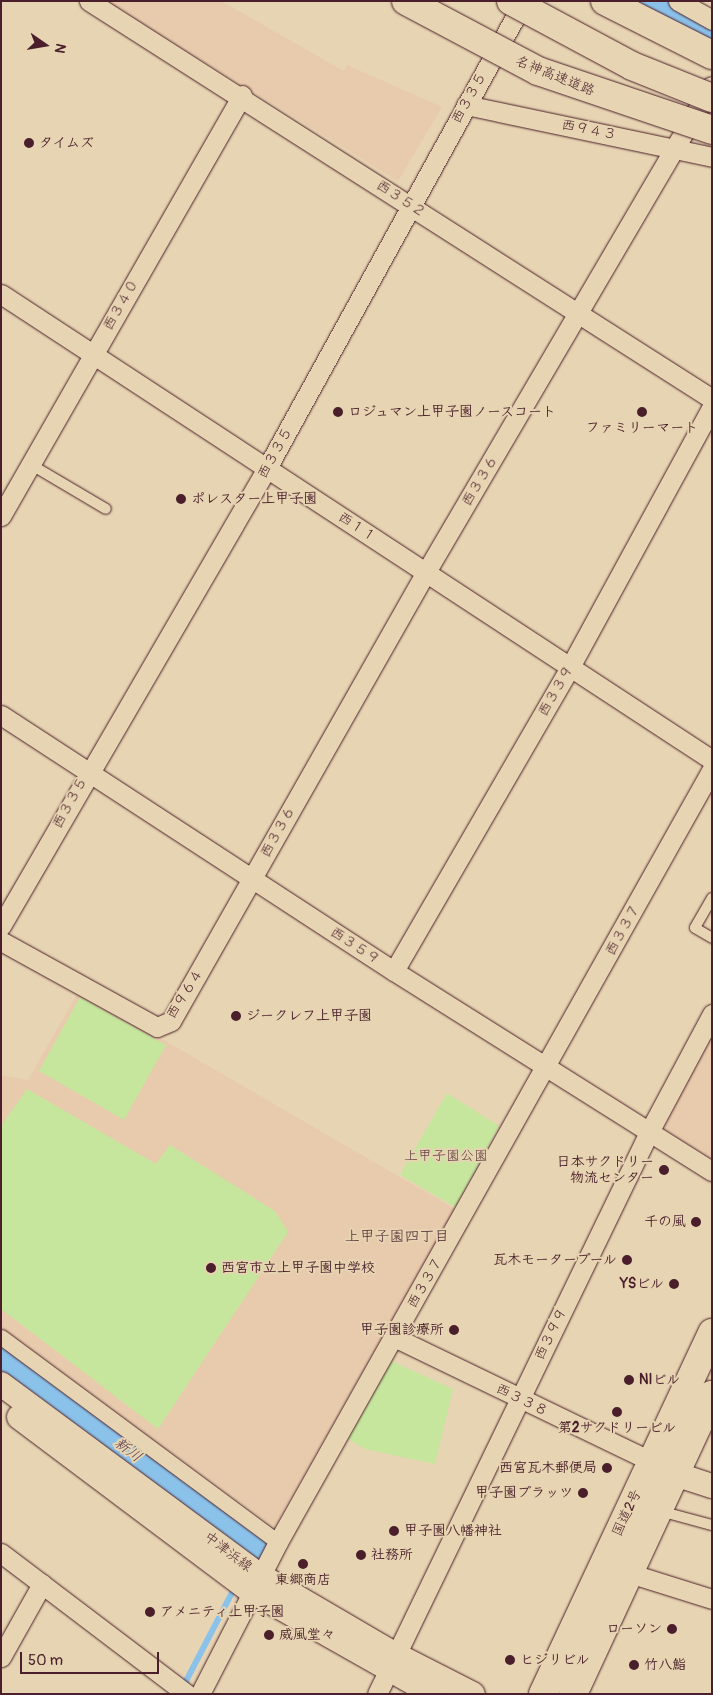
<!DOCTYPE html>
<meta charset="utf-8">
<style>
body{margin:0}
#map{position:relative;width:713px;height:1695px;overflow:hidden;background:#e7d4b2;font-family:Pangolin,"Klee One",sans-serif}
div>[style]{position:absolute}
.built>*{inset:0;background:#e8caac}
.green>*{inset:0;background:#c6e69e}
.stream>*{height:5.5px;margin:-2.75px;padding:0 2.75px;transform-origin:2.75px;border-radius:2.75px;background:#8bc2e9}
.river>*{height:34px;margin:-17px;padding:0 17px;transform-origin:17px;border-radius:17px;background:#8bc2e9}
.roads{filter:drop-shadow(0 0 1px #4a1f2b) drop-shadow(0 0 1px #4a1f2b)}
.service>*{height:10px;margin:-5px;padding:0 5px;transform-origin:5px;border-radius:5px;background:#e7d4b2}
.pedestrian>*{height:15px;margin:-7.5px;padding:0 7.5px;transform-origin:7.5px;border-radius:7.5px;background:#e7d4b2}
.minor>*{height:19px;margin:-9.5px;padding:0 9.5px;transform-origin:9.5px;border-radius:9.5px;background:#e7d4b2}
.tertiary>*{height:24px;margin:-12px;padding:0 12px;transform-origin:12px;border-radius:12px;background:#e7d4b2}
.secondary>*{height:28px;margin:-14px;padding:0 14px;transform-origin:14px;border-radius:14px;background:#e7d4b2}
.trunk>*{height:28px;margin:-14px;padding:0 14px;transform-origin:14px;border-radius:14px;background:#e7d4b2}
.bridges{filter:drop-shadow(0 0 1px #4a1f2b) drop-shadow(0 0 1px #4a1f2b)}
.motorway-bridge>*{height:28px;margin:-14px;padding:0 14px;transform-origin:14px;border-radius:14px;background:#e7d4b2}
.dots>*{width:14px;height:14px;translate:-50% -50%;box-sizing:border-box;border:2px solid #e7d4b2;border-radius:50%}
span{translate:-50% -50%;white-space:nowrap;text-align:center;line-height:1.15;-webkit-text-stroke:4px #e7d4b2;paint-order:stroke}
.street-label{font-size:14px;color:#4a1f2b}
.poi-label{font-size:14px;color:#4a1f2b;font-weight:700}
.left{translate:0 -50%;text-align:left}
.right{translate:-100% -50%;text-align:right}
.park-label{font-size:14px;color:#5d3d3c}
.neighbourhood-label{font-size:15px;color:#4a1f2b}
.water-label{font-size:15px;color:#543748;font-style:italic}
.frame{position:absolute;inset:0;border:2px solid #4a1f2b;pointer-events:none}
.north{position:absolute;left:20px;top:20px;width:50px;height:50px;-webkit-text-stroke:4px #e7d4b2;paint-order:stroke;rotate:103deg;font-size:14px;font-weight:700;line-height:20px;text-align:center;color:#4a1f2b}
.north::after{content:'';display:block;margin:auto;width:18px;height:22px;background:#4a1f2b;clip-path:polygon(50% 0,100% 100%,50% 72%,0 100%)}
.scale{position:absolute;left:20px;top:1652px;width:139px;height:22px;box-sizing:border-box;border:2px solid #4a1f2b;border-top:0;padding-left:6px;font-size:15px;line-height:18px;white-space:nowrap;color:#4a1f2b;-webkit-text-stroke:4px #e7d4b2;paint-order:stroke}
</style>
<div id="map">
<div class="built">
<div style="clip-path:polygon(105px 1px,221px 1px,344px 71px,347px 65px,442px 107px,398px 181px)"></div>
<div style="clip-path:polygon(79px 991px,455px 1209px,274px 1527px,1px 1327px,1px 1075px,28px 1080px)"></div>
<div style="clip-path:polygon(712px 1031px,712px 1159px,665px 1130px,664px 1123px)"></div>
</div>
<div class="green">
<div style="clip-path:polygon(80px 997px,166px 1045px,124px 1120px,39px 1071px)"></div>
<div style="clip-path:polygon(27px 1089px,156px 1164px,170px 1145px,275px 1211px,288px 1232px,158px 1429px,1px 1309px,1px 1126px)"></div>
<div style="clip-path:polygon(447px 1093px,499px 1126px,455px 1207px,400px 1175px)"></div>
<div style="clip-path:polygon(391px 1361px,453px 1389px,435px 1464px,365px 1449px,348px 1439px)"></div>
</div>
<div class="stream">
<div style="left:183px;top:1687px;width:110px;rotate:-62.5deg"></div>
</div>
<div class="river">
<div style="left:654px;top:1px;width:67px;rotate:29.6deg"></div>
<div style="left:1px;top:1354px;width:319px;rotate:37.2deg"></div>
</div>
<div class="roads">
<div class="service">
<div style="left:30px;top:464px;width:88px;rotate:30.6deg"></div>
<div style="left:712px;top:898px;width:34px;rotate:120deg"></div>
<div style="left:695px;top:928px;width:20px;rotate:30deg"></div>
<div style="left:660px;top:1511px;width:54px;rotate:15.1deg"></div>
</div>
<div class="pedestrian">
<div style="left:1px;top:1337px;width:345px;rotate:36.5deg"></div>
</div>
<div class="minor">
<div style="left:89px;top:1px;width:739px;rotate:32.57deg"></div>
<div style="left:678px;top:1px;width:39px;rotate:29deg"></div>
<div style="left:466px;top:105px;width:251px;rotate:11.9deg"></div>
<div style="left:1px;top:294px;width:850px;rotate:33.24deg"></div>
<div style="left:1px;top:516px;width:485px;rotate:-60.2deg"></div>
<div style="left:1px;top:715px;width:469px;rotate:33.1deg"></div>
<div style="left:394px;top:971px;width:376px;rotate:32.2deg"></div>
<div style="left:1px;top:926px;width:530px;rotate:-59.85deg"></div>
<div style="left:267px;top:468px;width:533px;rotate:-61.18deg"></div>
<div style="left:1px;top:941px;width:178px;rotate:28.9deg"></div>
<div style="left:157px;top:1027px;width:15px;rotate:-23deg"></div>
<div style="left:171px;top:1021px;width:516px;rotate:-60.41deg"></div>
<div style="left:426px;top:572px;width:563px;rotate:-59.61deg"></div>
<div style="left:394px;top:971px;width:351px;rotate:-59.9deg"></div>
<div style="left:570px;top:667px;width:296px;rotate:-61.4deg"></div>
<div style="left:394px;top:1337px;width:299px;rotate:25.8deg"></div>
<div style="left:1px;top:1553px;width:233px;rotate:37.2deg"></div>
<div style="left:629px;top:1573px;width:87px;rotate:17.4deg"></div>
<div style="left:396px;top:1655px;width:581px;rotate:-64.18deg"></div>
<div style="left:649px;top:1132px;width:134px;rotate:-61.9deg"></div>
<div style="left:1px;top:1657px;width:84px;rotate:-60.7deg"></div>
<div style="left:200px;top:1694px;width:171px;rotate:-62.8deg"></div>
<div style="left:278px;top:1542px;width:887px;rotate:-60.69deg"></div>
<div style="left:377px;top:1694px;width:25px;rotate:-64deg"></div>
</div>
<div class="tertiary">
<div style="left:1px;top:1384px;width:321px;rotate:36.5deg"></div>
<div style="left:259px;top:1575px;width:159px;rotate:30.3deg"></div>
<div style="left:396px;top:1655px;width:86px;rotate:26.9deg"></div>
<div style="left:19px;top:1417px;width:290px;rotate:36.9deg"></div>
<div style="left:251px;top:1591px;width:209px;rotate:29.5deg"></div>
<div style="left:675px;top:1474px;width:39px;rotate:18deg"></div>
</div>
<div class="secondary">
<div style="left:605px;top:1px;width:120px;rotate:26.8deg"></div>
</div>
<div class="trunk">
<div style="left:543px;top:1694px;width:399px;rotate:-64.9deg"></div>
<div style="left:573px;top:1694px;width:330px;rotate:-65.1deg"></div>
</div>
</div>
<div class="bridges">
<div class="motorway-bridge">
<div style="left:406px;top:1px;width:149px;rotate:27.9deg"></div>
<div style="left:538px;top:71px;width:184px;rotate:18.7deg"></div>
<div style="left:511px;top:1px;width:137px;rotate:28.2deg"></div>
<div style="left:632px;top:66px;width:86px;rotate:21.8deg"></div>
</div>
</div>
<div class="dots">
<div style="left:29px;top:143px;background:#4a1f2b"></div>
<div style="left:338px;top:412px;background:#4a1f2b"></div>
<div style="left:642px;top:412px;background:#4a1f2b"></div>
<div style="left:181px;top:499px;background:#4a1f2b"></div>
<div style="left:236px;top:1016px;background:#4a1f2b"></div>
<div style="left:664px;top:1170px;background:#4a1f2b"></div>
<div style="left:696px;top:1222px;background:#4a1f2b"></div>
<div style="left:627px;top:1260px;background:#4a1f2b"></div>
<div style="left:211px;top:1268px;background:#4a1f2b"></div>
<div style="left:674px;top:1284px;background:#4a1f2b"></div>
<div style="left:454px;top:1330px;background:#4a1f2b"></div>
<div style="left:629px;top:1380px;background:#4a1f2b"></div>
<div style="left:617px;top:1412px;background:#4a1f2b"></div>
<div style="left:607px;top:1468px;background:#4a1f2b"></div>
<div style="left:583px;top:1493px;background:#4a1f2b"></div>
<div style="left:394px;top:1531px;background:#4a1f2b"></div>
<div style="left:361px;top:1555px;background:#4a1f2b"></div>
<div style="left:303px;top:1564px;background:#4a1f2b"></div>
<div style="left:150px;top:1612px;background:#4a1f2b"></div>
<div style="left:672px;top:1629px;background:#4a1f2b"></div>
<div style="left:269px;top:1635px;background:#4a1f2b"></div>
<div style="left:510px;top:1660px;background:#4a1f2b"></div>
<div style="left:634px;top:1665px;background:#4a1f2b"></div>
</div>
<div class="street-label">
<span style="left:555px;top:76px;rotate:22deg">名神高速道路</span>
<span style="left:469px;top:98px;rotate:-61deg">西３３５</span>
<span style="left:589px;top:130px;rotate:11deg">西９４３</span>
<span style="left:401px;top:199px;rotate:33deg">西３５２</span>
<span style="left:121px;top:305px;rotate:-60deg">西３４０</span>
<span style="left:275px;top:453px;rotate:-61deg">西３３５</span>
<span style="left:480px;top:481px;rotate:-59deg">西３３６</span>
<span style="left:357px;top:527px;rotate:33deg">西１１</span>
<span style="left:556px;top:691px;rotate:-60deg">西３３９</span>
<span style="left:70px;top:803px;rotate:-61deg">西３３５</span>
<span style="left:278px;top:832px;rotate:-61deg">西３３６</span>
<span style="left:623px;top:930px;rotate:-61deg">西３３７</span>
<span style="left:355px;top:946px;rotate:33deg">西３５９</span>
<span style="left:185px;top:994px;rotate:-58deg">西９６４</span>
<span style="left:425px;top:1283px;rotate:-60deg">西３３７</span>
<span style="left:551px;top:1334px;rotate:-64deg">西３９９</span>
<span style="left:522px;top:1400px;rotate:26deg">西３３８</span>
<span style="left:627px;top:1513px;rotate:-65deg">国道2号</span>
<span style="left:228px;top:1552px;rotate:37deg">中津浜線</span>
</div>
<div class="poi-label">
<span class="left" style="left:39px;top:143px">タイムズ</span>
<span class="left" style="left:348px;top:412px">ロジュマン上甲子園ノースコート</span>
<span style="left:642px;top:428px">ファミリーマート</span>
<span class="left" style="left:191px;top:499px">ポレスター上甲子園</span>
<span class="left" style="left:246px;top:1016px">ジークレフ上甲子園</span>
<span class="right" style="left:654px;top:1170px">日本サクドリー<br>物流センター</span>
<span class="right" style="left:686px;top:1222px">千の風</span>
<span class="right" style="left:617px;top:1260px">瓦木モータープール</span>
<span class="left" style="left:221px;top:1268px">西宮市立上甲子園中学校</span>
<span class="right" style="left:664px;top:1284px">YSビル</span>
<span class="right" style="left:444px;top:1330px">甲子園診療所</span>
<span class="left" style="left:639px;top:1380px">NIビル</span>
<span style="left:617px;top:1428px">第2サクドリービル</span>
<span class="right" style="left:597px;top:1468px">西宮瓦木郵便局</span>
<span class="right" style="left:573px;top:1493px">甲子園プラッツ</span>
<span class="left" style="left:404px;top:1531px">甲子園八幡神社</span>
<span class="left" style="left:371px;top:1555px">社務所</span>
<span style="left:303px;top:1580px">東郷商店</span>
<span class="left" style="left:160px;top:1612px">アメニティ上甲子園</span>
<span class="right" style="left:662px;top:1629px">ローソン</span>
<span class="left" style="left:279px;top:1635px">威風堂々</span>
<span class="left" style="left:520px;top:1660px">ヒジリビル</span>
<span class="left" style="left:644px;top:1665px">竹八鮨</span>
</div>
<div class="park-label">
<span style="left:446px;top:1156px">上甲子園公園</span>
</div>
<div class="neighbourhood-label">
<span style="left:397px;top:1237px">上甲子園四丁目</span>
</div>
<div class="water-label">
<span style="left:128px;top:1450px;rotate:37deg">新川</span>
</div>
<div class="frame"></div>
<div class="north">N</div>
<div class="scale">50 m</div>
</div>
